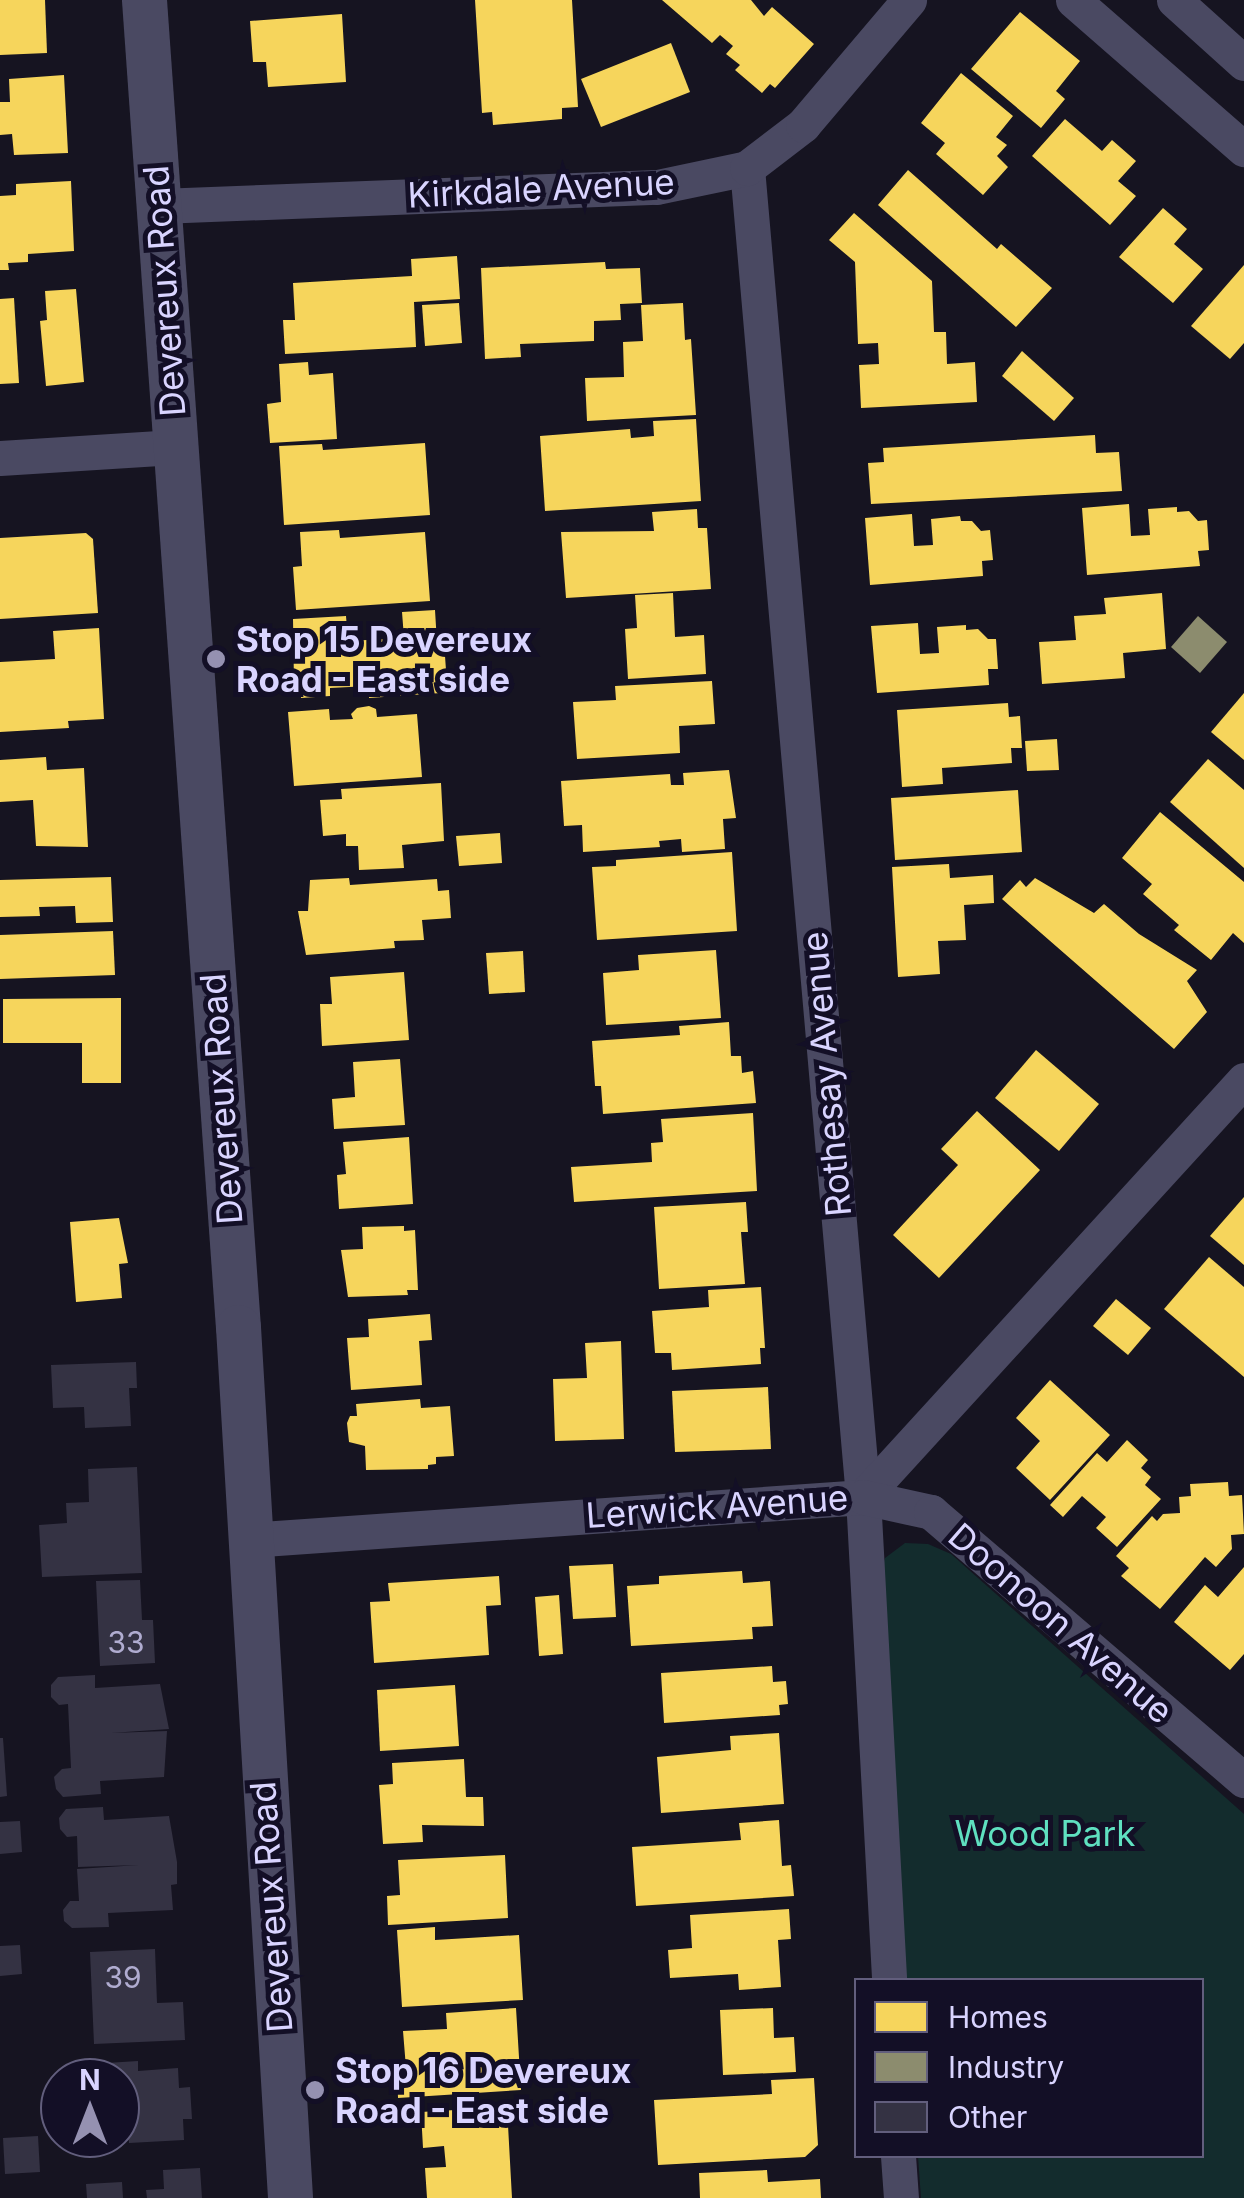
<!DOCTYPE html>
<style>
body{margin:0}
#map{position:relative;width:1244px;height:2198px;overflow:hidden;background:#161421;font-family:Inter,sans-serif}
div>[style]{position:absolute}
.green>*{inset:0;background:#132c2d}
.homes>*{inset:0;background:#f6d55c}
.industry>*{inset:0;background:#8c8c6e}
.building>*{inset:0;background:#343243}
.minor>*{height:35px;margin:-17.5px;padding:0 17.5px;transform-origin:17.5px;border-radius:17.5px;background:#4a4962}
.tertiary>*{height:45px;margin:-22.5px;padding:0 22.5px;transform-origin:22.5px;border-radius:22.5px;background:#4a4962}
.dots>*{width:28px;height:28px;translate:-50% -50%;box-sizing:border-box;border:5px solid #130f26;border-radius:50%}
span{translate:-50% -50%;white-space:nowrap;text-align:center;line-height:1.15;-webkit-text-stroke:10px #130f26;paint-order:stroke}
.number-label{font-size:30px;color:#b0acd0}
.number-label span{-webkit-text-stroke-width:0}
.street-label{font-size:35px;color:#d9d4ff}
.poi-label{font-size:35px;color:#d9d4ff;font-weight:700}
.left{translate:0 -50%;text-align:left}
.park-label{font-size:35px;color:#5fe0c0}
.legend{position:absolute;left:854px;top:1978px;width:350px;height:180px;box-sizing:border-box;background:#130f26;border:2px solid #625e7d;margin:0;padding:12px 18px;list-style:none;font-size:30px;color:#d9d4ff}
.legend li{display:flex;align-items:center;gap:20px;height:50px}
.legend b{width:50px;border:2px solid #625e7d}
.north{position:absolute;left:40px;top:2058px;width:100px;height:100px;box-sizing:border-box;background:#130f26;border:2px solid #625e7d;border-radius:50%;rotate:0deg;font-size:28px;font-weight:700;line-height:40px;text-align:center;color:#d9d4ff}
.north::after{content:'';display:block;margin:auto;width:35px;height:45px;background:#9591b1;clip-path:polygon(50% 0,100% 100%,50% 72%,0 100%)}
</style>
<div id="map">
<div class="green">
<div style="clip-path:polygon(905px 1543px,928px 1544px,951px 1554px,1244px 1814px,1244px 2198px,921px 2198px,918px 2156px,1202px 2156px,1202px 1980px,906px 1980px,880px 1576px,885px 1558px)"></div>
</div>
<div class="homes">
<div style="clip-path:polygon(0 0,45px 0,47px 53px,0 55px)"></div>
<div style="clip-path:polygon(475px 0,572px 0,578px 107px,562px 108px,562px 119px,493px 125px,492px 112px,482px 113px)"></div>
<div style="clip-path:polygon(662px 0,751px 0,764px 16px,772px 7px,814px 44px,775px 88px,770px 84px,762px 93px,735px 70px,740px 65px,726px 54px,733px 46px,720px 35px,712px 43px)"></div>
<div style="clip-path:polygon(1020px 12px,1080px 61px,1056px 91px,1065px 99px,1041px 128px,971px 69px)"></div>
<div style="clip-path:polygon(342px 14px,346px 82px,268px 87px,266px 62px,253px 62px,250px 21px)"></div>
<div style="clip-path:polygon(671px 43px,690px 92px,601px 127px,581px 79px)"></div>
<div style="clip-path:polygon(961px 73px,1013px 116px,996px 137px,1007px 145px,997px 156px,1008px 167px,983px 195px,936px 154px,945px 143px,921px 123px)"></div>
<div style="clip-path:polygon(64px 75px,68px 153px,14px 155px,12px 134px,0 135px,0 102px,10px 102px,9px 79px)"></div>
<div style="clip-path:polygon(1065px 119px,1102px 151px,1112px 140px,1136px 161px,1118px 181px,1136px 196px,1110px 225px,1032px 156px)"></div>
<div style="clip-path:polygon(908px 170px,997px 249px,1001px 244px,1052px 288px,1016px 327px,878px 205px)"></div>
<div style="clip-path:polygon(71px 181px,74px 251px,28px 254px,28px 262px,8px 263px,9px 270px,0 270px,0 196px,16px 195px,16px 184px)"></div>
<div style="clip-path:polygon(1163px 208px,1187px 229px,1174px 244px,1203px 269px,1173px 303px,1119px 257px)"></div>
<div style="clip-path:polygon(854px 213px,932px 281px,934px 332px,946px 332px,947px 364px,975px 362px,977px 402px,861px 408px,859px 365px,879px 364px,878px 343px,858px 344px,855px 262px,829px 240px)"></div>
<div style="clip-path:polygon(457px 256px,460px 299px,414px 302px,416px 347px,285px 354px,283px 320px,295px 320px,293px 283px,412px 276px,411px 259px)"></div>
<div style="clip-path:polygon(605px 262px,606px 269px,640px 268px,642px 303px,620px 304px,621px 320px,594px 321px,594px 341px,520px 344px,521px 357px,485px 359px,481px 268px)"></div>
<div style="clip-path:polygon(1244px 265px,1244px 343px,1230px 359px,1191px 326px)"></div>
<div style="clip-path:polygon(76px 289px,84px 382px,46px 386px,40px 321px,47px 320px,45px 291px)"></div>
<div style="clip-path:polygon(14px 298px,19px 383px,0 384px,0 299px)"></div>
<div style="clip-path:polygon(459px 303px,462px 343px,425px 346px,422px 305px)"></div>
<div style="clip-path:polygon(683px 303px,685px 340px,691px 339px,696px 415px,587px 421px,585px 378px,624px 377px,623px 342px,643px 341px,641px 305px)"></div>
<div style="clip-path:polygon(1022px 351px,1074px 398px,1054px 421px,1002px 376px)"></div>
<div style="clip-path:polygon(308px 362px,309px 375px,333px 373px,337px 439px,270px 443px,267px 404px,281px 402px,279px 364px)"></div>
<div style="clip-path:polygon(696px 419px,701px 501px,545px 511px,540px 436px,630px 429px,631px 438px,654px 436px,653px 421px)"></div>
<div style="clip-path:polygon(1095px 435px,1096px 453px,1119px 452px,1122px 491px,871px 504px,868px 463px,884px 462px,883px 448px)"></div>
<div style="clip-path:polygon(425px 443px,430px 515px,284px 525px,279px 446px,322px 444px,323px 450px)"></div>
<div style="clip-path:polygon(1129px 504px,1131px 536px,1150px 535px,1148px 509px,1177px 507px,1177px 512px,1189px 511px,1198px 521px,1207px 520px,1209px 550px,1198px 551px,1200px 566px,1087px 575px,1082px 508px)"></div>
<div style="clip-path:polygon(697px 509px,698px 528px,707px 528px,711px 589px,566px 598px,561px 532px,654px 531px,652px 512px)"></div>
<div style="clip-path:polygon(912px 514px,914px 546px,933px 545px,931px 519px,960px 516px,961px 521px,972px 521px,981px 531px,990px 530px,993px 560px,982px 561px,983px 576px,870px 585px,865px 518px)"></div>
<div style="clip-path:polygon(339px 530px,340px 538px,425px 532px,430px 601px,296px 610px,293px 567px,302px 566px,300px 532px)"></div>
<div style="clip-path:polygon(86px 533px,93px 539px,98px 613px,0 619px,0 538px)"></div>
<div style="clip-path:polygon(673px 593px,675px 637px,704px 635px,706px 674px,628px 679px,625px 629px,637px 628px,635px 595px)"></div>
<div style="clip-path:polygon(1162px 593px,1166px 649px,1123px 653px,1125px 678px,1042px 684px,1039px 642px,1076px 640px,1074px 616px,1106px 614px,1104px 598px)"></div>
<div style="clip-path:polygon(435px 610px,437px 643px,444px 642px,447px 684px,441px 684px,441px 693px,369px 698px,369px 686px,330px 688px,330px 696px,301px 698px,300px 684px,294px 685px,293px 619px,346px 616px,348px 641px,404px 638px,402px 612px)"></div>
<div style="clip-path:polygon(918px 623px,920px 654px,939px 653px,937px 627px,966px 625px,966px 630px,978px 629px,988px 639px,996px 639px,998px 669px,988px 669px,989px 685px,877px 693px,871px 626px)"></div>
<div style="clip-path:polygon(99px 628px,104px 719px,68px 721px,69px 728px,0 732px,0 662px,55px 659px,53px 631px)"></div>
<div style="clip-path:polygon(712px 681px,715px 724px,679px 726px,680px 753px,577px 759px,573px 702px,616px 700px,615px 686px)"></div>
<div style="clip-path:polygon(1244px 693px,1244px 760px,1211px 732px)"></div>
<div style="clip-path:polygon(1008px 703px,1009px 717px,1020px 716px,1022px 748px,1011px 748px,1012px 763px,942px 768px,943px 784px,902px 787px,897px 710px)"></div>
<div style="clip-path:polygon(369px 706px,376px 709px,377px 717px,417px 714px,422px 777px,294px 786px,288px 712px,329px 709px,330px 720px,353px 719px,351px 714px,357px 708px)"></div>
<div style="clip-path:polygon(1057px 739px,1059px 770px,1027px 771px,1025px 741px)"></div>
<div style="clip-path:polygon(46px 757px,47px 770px,84px 768px,88px 847px,36px 846px,33px 800px,0 802px,0 760px)"></div>
<div style="clip-path:polygon(1208px 759px,1244px 790px,1244px 868px,1170px 802px)"></div>
<div style="clip-path:polygon(729px 770px,736px 818px,723px 819px,725px 849px,682px 852px,681px 839px,659px 841px,660px 847px,583px 852px,582px 825px,564px 826px,561px 781px,670px 774px,671px 785px,684px 785px,683px 773px)"></div>
<div style="clip-path:polygon(441px 783px,444px 841px,402px 845px,404px 868px,359px 870px,358px 846px,346px 846px,346px 834px,323px 836px,320px 800px,342px 799px,341px 789px)"></div>
<div style="clip-path:polygon(1018px 790px,1022px 852px,895px 860px,891px 798px)"></div>
<div style="clip-path:polygon(1160px 812px,1244px 882px,1244px 943px,1233px 933px,1211px 960px,1174px 930px,1179px 925px,1143px 894px,1152px 884px,1122px 858px)"></div>
<div style="clip-path:polygon(500px 833px,502px 863px,459px 866px,456px 836px)"></div>
<div style="clip-path:polygon(732px 852px,737px 931px,597px 940px,592px 867px,616px 866px,616px 860px)"></div>
<div style="clip-path:polygon(949px 864px,950px 878px,993px 875px,994px 903px,964px 905px,966px 940px,938px 941px,940px 974px,898px 977px,892px 867px)"></div>
<div style="clip-path:polygon(111px 877px,113px 922px,76px 923px,75px 906px,39px 907px,40px 916px,0 917px,0 880px)"></div>
<div style="clip-path:polygon(349px 878px,350px 885px,437px 879px,438px 891px,449px 890px,451px 918px,422px 920px,424px 940px,394px 941px,395px 948px,306px 955px,298px 911px,308px 911px,310px 880px)"></div>
<div style="clip-path:polygon(1035px 878px,1094px 913px,1104px 904px,1139px 934px,1197px 970px,1187px 981px,1207px 1012px,1174px 1049px,1002px 899px,1020px 880px,1026px 887px)"></div>
<div style="clip-path:polygon(113px 931px,115px 975px,0 979px,0 935px)"></div>
<div style="clip-path:polygon(716px 950px,721px 1018px,606px 1025px,603px 973px,639px 970px,638px 955px)"></div>
<div style="clip-path:polygon(523px 951px,525px 992px,489px 994px,486px 953px)"></div>
<div style="clip-path:polygon(404px 972px,409px 1040px,322px 1046px,320px 1004px,332px 1004px,330px 977px)"></div>
<div style="clip-path:polygon(121px 998px,121px 1083px,82px 1083px,82px 1043px,3px 1043px,3px 999px)"></div>
<div style="clip-path:polygon(729px 1022px,731px 1056px,741px 1056px,742px 1073px,753px 1071px,756px 1103px,603px 1114px,601px 1086px,595px 1086px,592px 1041px,680px 1035px,679px 1026px)"></div>
<div style="clip-path:polygon(1036px 1050px,1099px 1104px,1059px 1151px,995px 1098px)"></div>
<div style="clip-path:polygon(400px 1059px,405px 1125px,334px 1129px,332px 1099px,355px 1097px,353px 1062px)"></div>
<div style="clip-path:polygon(977px 1111px,1040px 1170px,939px 1278px,893px 1235px,958px 1165px,941px 1149px)"></div>
<div style="clip-path:polygon(753px 1113px,757px 1191px,574px 1202px,571px 1167px,652px 1162px,651px 1143px,663px 1142px,661px 1119px)"></div>
<div style="clip-path:polygon(409px 1137px,413px 1204px,339px 1209px,337px 1175px,346px 1174px,343px 1142px)"></div>
<div style="clip-path:polygon(1244px 1197px,1244px 1265px,1210px 1236px)"></div>
<div style="clip-path:polygon(746px 1202px,748px 1232px,741px 1232px,745px 1284px,659px 1289px,654px 1207px)"></div>
<div style="clip-path:polygon(119px 1218px,128px 1263px,119px 1264px,122px 1298px,76px 1302px,70px 1222px)"></div>
<div style="clip-path:polygon(404px 1226px,404px 1231px,415px 1230px,418px 1290px,407px 1290px,408px 1295px,348px 1297px,341px 1250px,363px 1249px,362px 1227px)"></div>
<div style="clip-path:polygon(1209px 1257px,1244px 1287px,1244px 1377px,1164px 1309px)"></div>
<div style="clip-path:polygon(761px 1287px,765px 1348px,760px 1348px,761px 1364px,672px 1370px,671px 1353px,655px 1353px,652px 1311px,709px 1307px,708px 1290px)"></div>
<div style="clip-path:polygon(1116px 1299px,1151px 1328px,1128px 1355px,1093px 1326px)"></div>
<div style="clip-path:polygon(430px 1314px,432px 1340px,419px 1341px,422px 1385px,351px 1390px,347px 1338px,369px 1337px,368px 1319px)"></div>
<div style="clip-path:polygon(621px 1341px,624px 1439px,555px 1441px,553px 1379px,587px 1378px,585px 1343px)"></div>
<div style="clip-path:polygon(1050px 1380px,1110px 1435px,1050px 1500px,1016px 1468px,1040px 1441px,1016px 1418px)"></div>
<div style="clip-path:polygon(768px 1387px,771px 1449px,675px 1452px,672px 1391px)"></div>
<div style="clip-path:polygon(420px 1399px,421px 1408px,450px 1406px,454px 1456px,436px 1457px,436px 1464px,428px 1465px,428px 1469px,366px 1470px,365px 1446px,349px 1442px,347px 1423px,350px 1416px,357px 1416px,356px 1404px)"></div>
<div style="clip-path:polygon(1127px 1440px,1148px 1460px,1141px 1468px,1151px 1477px,1145px 1485px,1161px 1499px,1117px 1547px,1096px 1528px,1106px 1517px,1082px 1496px,1063px 1517px,1050px 1505px,1097px 1453px,1107px 1462px)"></div>
<div style="clip-path:polygon(1228px 1482px,1229px 1496px,1242px 1495px,1244px 1534px,1231px 1535px,1232px 1549px,1216px 1567px,1205px 1557px,1160px 1609px,1121px 1576px,1129px 1568px,1116px 1556px,1152px 1516px,1157px 1521px,1163px 1514px,1180px 1513px,1179px 1497px,1191px 1496px,1190px 1484px)"></div>
<div style="clip-path:polygon(613px 1564px,616px 1617px,573px 1619px,569px 1566px)"></div>
<div style="clip-path:polygon(1244px 1567px,1244px 1654px,1230px 1670px,1174px 1622px,1205px 1585px,1218px 1597px)"></div>
<div style="clip-path:polygon(742px 1571px,743px 1583px,770px 1581px,773px 1626px,752px 1627px,753px 1639px,631px 1646px,627px 1586px,659px 1584px,659px 1576px)"></div>
<div style="clip-path:polygon(499px 1576px,501px 1605px,486px 1606px,489px 1655px,374px 1663px,370px 1602px,390px 1601px,388px 1583px)"></div>
<div style="clip-path:polygon(559px 1595px,563px 1654px,539px 1656px,535px 1597px)"></div>
<div style="clip-path:polygon(772px 1666px,773px 1682px,786px 1681px,788px 1704px,779px 1705px,780px 1715px,664px 1723px,661px 1673px)"></div>
<div style="clip-path:polygon(455px 1685px,459px 1746px,380px 1751px,377px 1690px)"></div>
<div style="clip-path:polygon(779px 1733px,784px 1804px,661px 1813px,657px 1757px,731px 1750px,730px 1736px)"></div>
<div style="clip-path:polygon(464px 1759px,466px 1797px,483px 1797px,484px 1826px,422px 1825px,423px 1842px,383px 1844px,379px 1785px,393px 1784px,392px 1763px)"></div>
<div style="clip-path:polygon(779px 1820px,782px 1866px,791px 1865px,794px 1896px,636px 1906px,632px 1847px,741px 1840px,739px 1823px)"></div>
<div style="clip-path:polygon(505px 1855px,508px 1918px,388px 1925px,387px 1896px,400px 1895px,398px 1860px)"></div>
<div style="clip-path:polygon(789px 1909px,791px 1939px,778px 1940px,781px 1987px,739px 1990px,738px 1974px,670px 1978px,668px 1950px,692px 1948px,690px 1915px)"></div>
<div style="clip-path:polygon(435px 1927px,435px 1940px,519px 1935px,523px 2000px,402px 2007px,397px 1930px)"></div>
<div style="clip-path:polygon(516px 2008px,521px 2090px,398px 2098px,397px 2069px,406px 2068px,403px 2031px,447px 2029px,446px 2013px)"></div>
<div style="clip-path:polygon(773px 2008px,774px 2038px,794px 2037px,796px 2072px,723px 2075px,720px 2010px)"></div>
<div style="clip-path:polygon(814px 2078px,818px 2145px,805px 2157px,658px 2165px,654px 2100px,772px 2094px,771px 2080px)"></div>
<div style="clip-path:polygon(507px 2107px,512px 2198px,427px 2198px,425px 2168px,446px 2167px,444px 2146px,423px 2148px,421px 2112px)"></div>
<div style="clip-path:polygon(767px 2170px,768px 2182px,820px 2179px,821px 2198px,700px 2198px,699px 2173px)"></div>
</div>
<div class="industry">
<div style="clip-path:polygon(1198px 616px,1227px 642px,1200px 673px,1171px 647px)"></div>
</div>
<div class="building">
<div style="clip-path:polygon(136px 1362px,137px 1388px,129px 1388px,131px 1426px,85px 1428px,84px 1407px,53px 1408px,51px 1365px)"></div>
<div style="clip-path:polygon(137px 1467px,142px 1573px,42px 1577px,39px 1525px,67px 1523px,66px 1503px,89px 1502px,88px 1469px)"></div>
<div style="clip-path:polygon(140px 1580px,142px 1620px,153px 1620px,155px 1663px,100px 1666px,96px 1581px)"></div>
<div style="clip-path:polygon(95px 1675px,95px 1688px,160px 1684px,169px 1729px,111px 1733px,167px 1731px,164px 1777px,100px 1781px,101px 1794px,63px 1797px,56px 1789px,54px 1777px,62px 1769px,71px 1768px,68px 1704px,59px 1705px,51px 1697px,51px 1685px,58px 1677px)"></div>
<div style="clip-path:polygon(0 1738px,3px 1738px,7px 1796px,0 1797px)"></div>
<div style="clip-path:polygon(103px 1807px,104px 1820px,169px 1816px,177px 1862px,177px 1884px,171px 1885px,173px 1910px,108px 1913px,109px 1927px,72px 1928px,64px 1921px,63px 1910px,70px 1901px,79px 1901px,77px 1869px,139px 1865px,78px 1867px,77px 1836px,67px 1837px,60px 1829px,59px 1818px,66px 1809px)"></div>
<div style="clip-path:polygon(20px 1821px,22px 1852px,0 1854px,0 1822px)"></div>
<div style="clip-path:polygon(20px 1945px,22px 1974px,0 1976px,0 1946px)"></div>
<div style="clip-path:polygon(155px 1949px,157px 2003px,183px 2002px,185px 2040px,94px 2044px,90px 1952px)"></div>
<div style="clip-path:polygon(138px 2061px,138px 2071px,178px 2068px,179px 2088px,190px 2087px,192px 2119px,183px 2119px,184px 2140px,129px 2143px,128px 2123px,120px 2124px,120px 2078px,107px 2078px,106px 2063px)"></div>
<div style="clip-path:polygon(38px 2136px,40px 2172px,5px 2174px,3px 2138px)"></div>
<div style="clip-path:polygon(200px 2168px,202px 2198px,147px 2198px,146px 2190px,164px 2189px,163px 2170px)"></div>
<div style="clip-path:polygon(122px 2182px,123px 2198px,87px 2198px,86px 2184px)"></div>
</div>
<div class="minor">
<div style="left:1073px;top:0;width:227px;rotate:41.1deg"></div>
<div style="left:1174px;top:0;width:94px;rotate:42deg"></div>
<div style="left:747px;top:168px;width:1334px;rotate:85.01deg"></div>
<div style="left:863px;top:1497px;width:484px;rotate:86.9deg"></div>
<div style="left:159px;top:206px;width:498px;rotate:-2.2deg"></div>
<div style="left:657px;top:187px;width:92px;rotate:-11.9deg"></div>
<div style="left:747px;top:168px;width:71px;rotate:-37.5deg"></div>
<div style="left:803px;top:125px;width:164px;rotate:-49.7deg"></div>
<div style="left:0;top:458px;width:175px;rotate:-3.6deg"></div>
<div style="left:863px;top:1497px;width:565px;rotate:-47.58deg"></div>
<div style="left:248px;top:1540px;width:617px;rotate:-4deg"></div>
<div style="left:863px;top:1497px;width:70px;rotate:12.4deg"></div>
<div style="left:931px;top:1512px;width:412px;rotate:40.6deg"></div>
<div style="left:898px;top:2156px;width:42px;rotate:85.9deg"></div>
</div>
<div class="tertiary">
<div style="left:144px;top:0;width:1330px;rotate:85.95deg"></div>
<div style="left:238px;top:1327px;width:873px;rotate:86.58deg"></div>
</div>
<div class="dots">
<div style="left:216px;top:659px;background:#9591b1"></div>
<div style="left:315px;top:2090px;background:#9591b1"></div>
</div>
<div class="number-label">
<span style="left:126px;top:1642px">33</span>
<span style="left:123px;top:1977px">39</span>
</div>
<div class="street-label">
<span style="left:541px;top:188px;rotate:-3deg">Kirkdale Avenue</span>
<span style="left:164px;top:291px;rotate:-94deg">Devereux Road</span>
<span style="left:826px;top:1074px;rotate:-95deg">Rothesay Avenue</span>
<span style="left:221px;top:1099px;rotate:-94deg">Devereux Road</span>
<span style="left:717px;top:1506px;rotate:-4deg">Lerwick Avenue</span>
<span style="left:1061px;top:1623px;rotate:41deg">Doonoon Avenue</span>
<span style="left:271px;top:1907px;rotate:-94deg">Devereux Road</span>
</div>
<div class="poi-label">
<span class="left" style="left:236px;top:659px">Stop 15 Devereux<br>Road - East side</span>
<span class="left" style="left:335px;top:2090px">Stop 16 Devereux<br>Road - East side</span>
</div>
<div class="park-label">
<span style="left:1045px;top:1833px">Wood Park</span>
</div>
<ul class="legend">
<li><b style="height:28px;background:#f6d55c"></b>Homes</li>
<li><b style="height:28px;background:#8c8c6e"></b>Industry</li>
<li><b style="height:28px;background:#343243"></b>Other</li>
</ul>
<div class="north">N</div>
</div>
